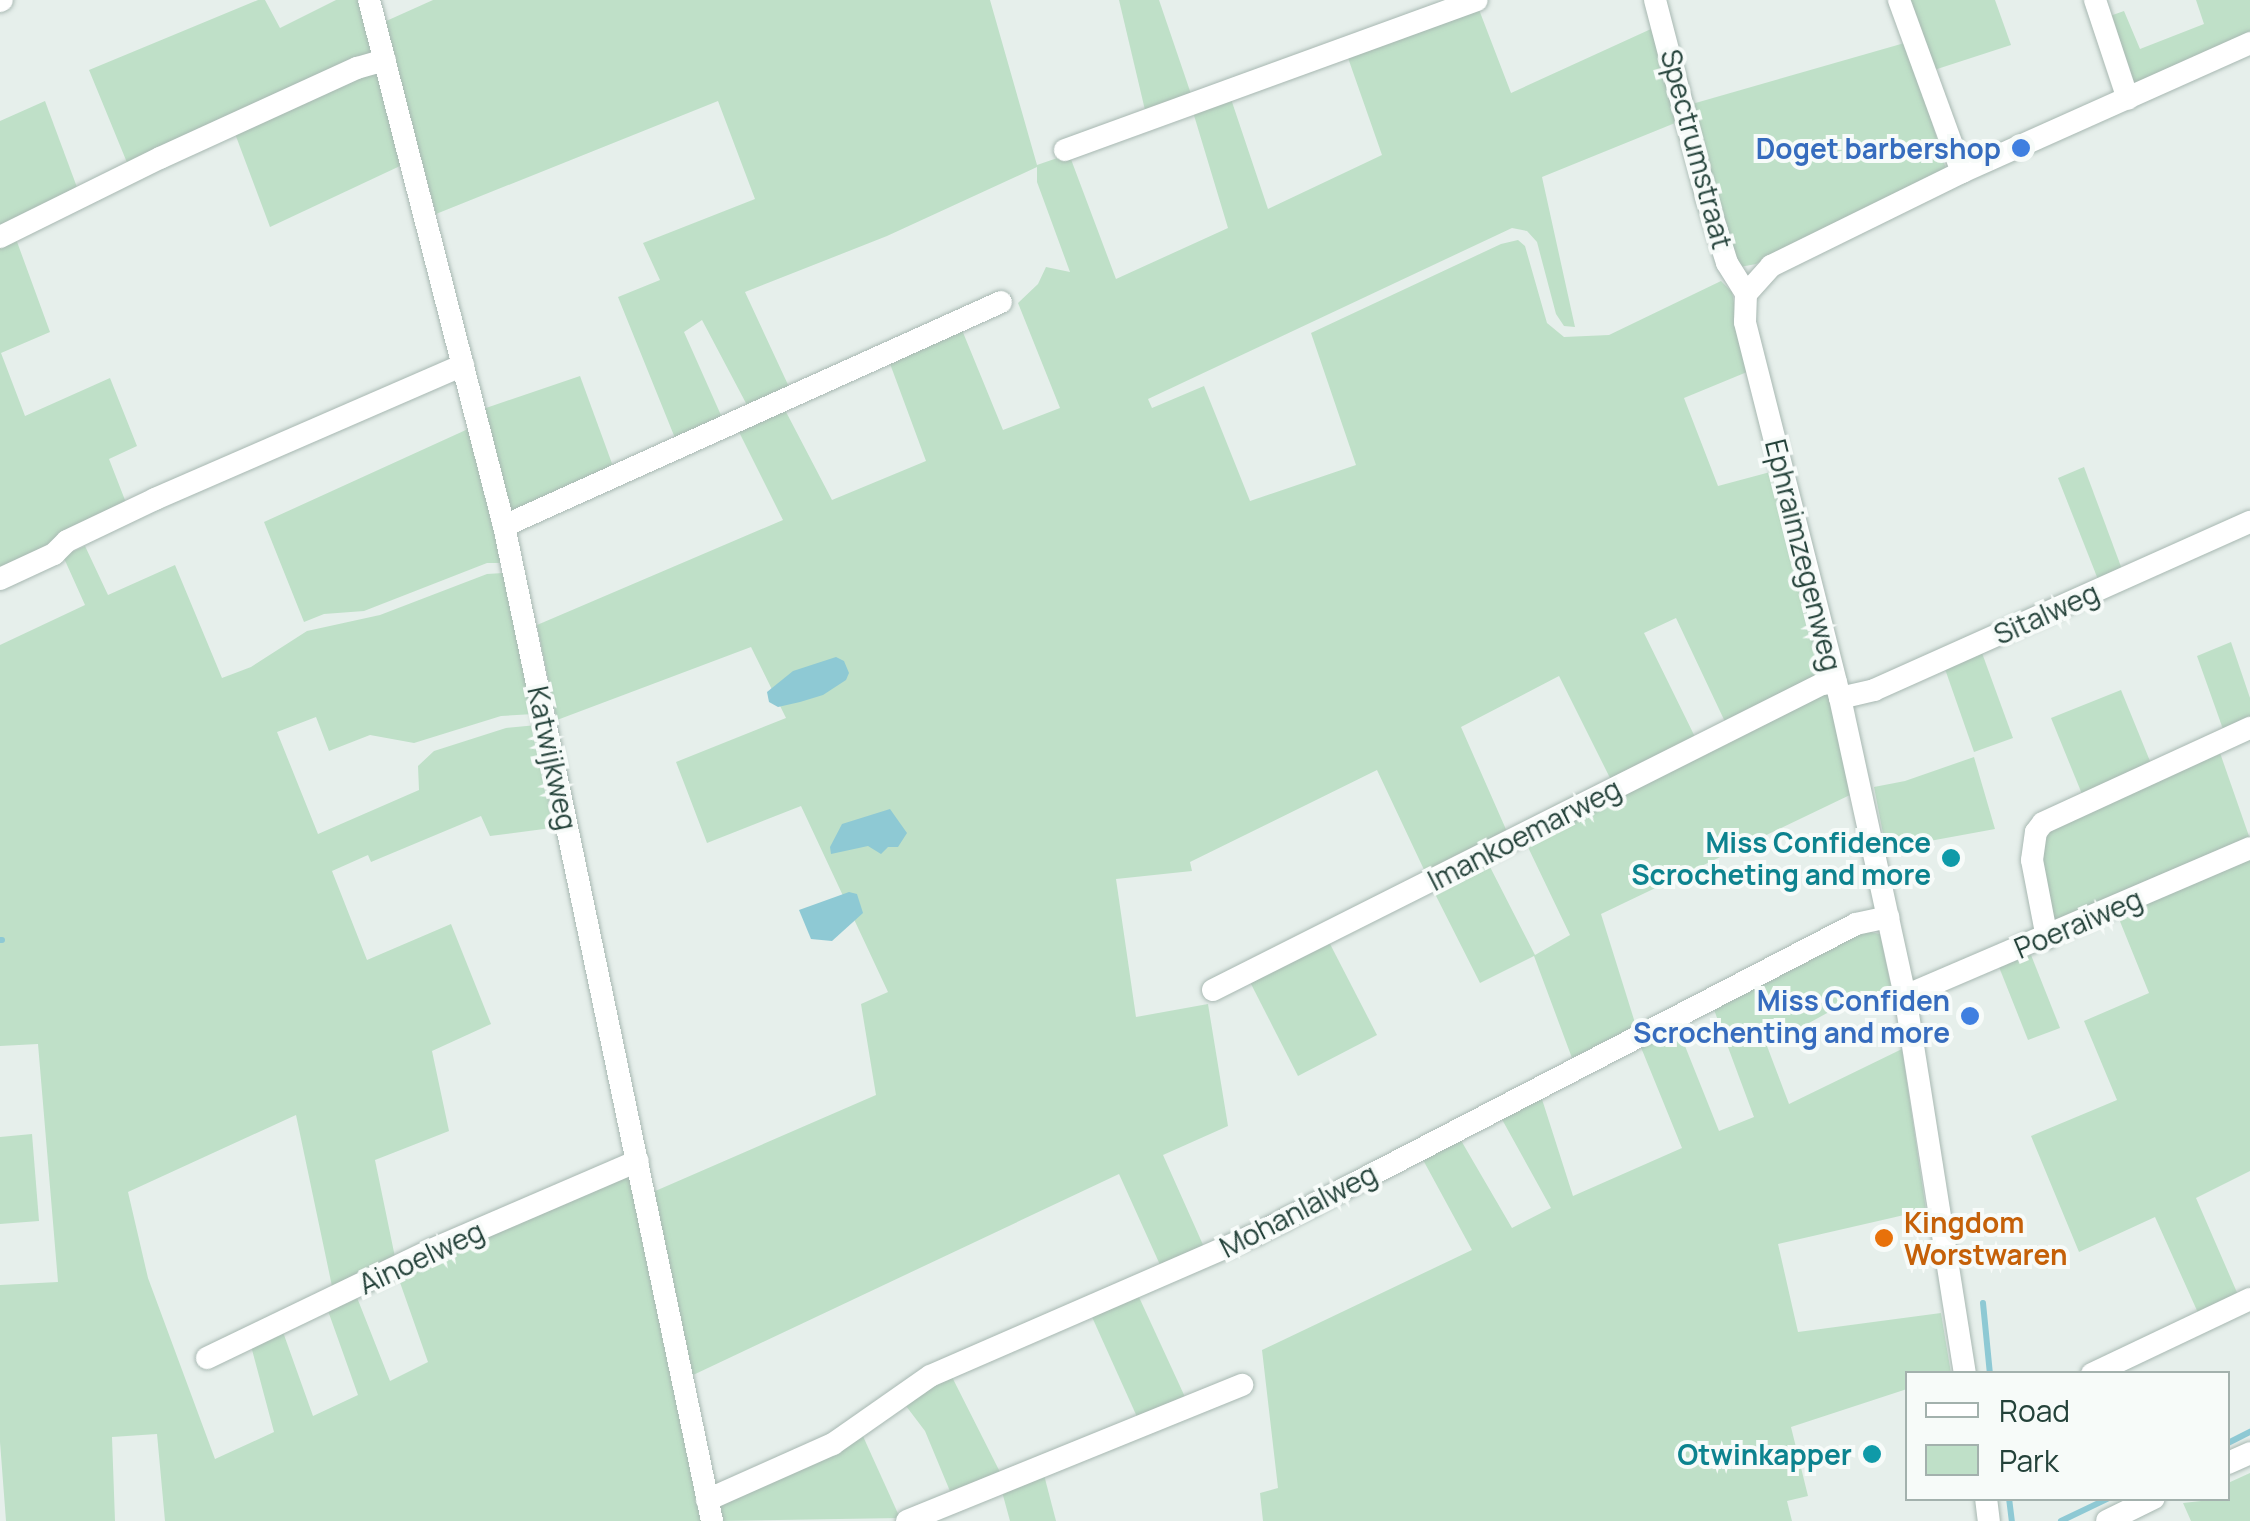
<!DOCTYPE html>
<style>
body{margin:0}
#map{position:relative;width:2250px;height:1521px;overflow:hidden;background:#e6efeb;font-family:Manrope,sans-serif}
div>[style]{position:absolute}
.green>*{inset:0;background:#bfe0c8}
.water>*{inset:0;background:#8ec9d4}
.stream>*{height:6px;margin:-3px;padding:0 3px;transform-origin:3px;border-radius:3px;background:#8ec9d4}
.roads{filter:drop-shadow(0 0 2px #a8b8b2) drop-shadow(0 0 2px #a8b8b2)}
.street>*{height:22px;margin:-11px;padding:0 11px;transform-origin:11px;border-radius:11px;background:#fff}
.dots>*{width:28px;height:28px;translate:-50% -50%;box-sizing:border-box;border:5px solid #f7fbf9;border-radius:50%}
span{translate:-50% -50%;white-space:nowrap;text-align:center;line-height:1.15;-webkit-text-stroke:8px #f7fbf9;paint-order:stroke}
.shop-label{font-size:28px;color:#366cbe;font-weight:700}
.right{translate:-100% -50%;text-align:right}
.street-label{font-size:28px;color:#24423a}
.culture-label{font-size:28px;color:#0d838f;font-weight:700}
.food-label{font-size:28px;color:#c56008;font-weight:700}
.left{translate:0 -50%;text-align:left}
.legend{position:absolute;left:1905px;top:1371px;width:325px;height:130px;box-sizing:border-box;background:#f7fbf9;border:2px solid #a3b1ad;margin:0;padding:12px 18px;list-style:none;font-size:30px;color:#24423a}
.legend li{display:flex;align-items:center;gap:20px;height:50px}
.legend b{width:50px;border:2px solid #a3b1ad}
</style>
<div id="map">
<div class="green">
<div style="clip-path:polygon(258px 0,265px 0,280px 28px,336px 0,359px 0,371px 53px,128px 165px,89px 70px)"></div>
<div style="clip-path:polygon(433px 0,990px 0,1037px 165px,1069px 154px,1116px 279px,1228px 228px,1193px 112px,1231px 99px,1268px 209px,1382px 155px,1347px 55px,1478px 7px,1511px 93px,1651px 29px,1680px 121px,1542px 177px,1575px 327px,1564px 326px,1556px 314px,1537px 242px,1527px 231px,1512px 228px,1148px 399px,1152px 408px,1204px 386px,1250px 501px,1356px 465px,1311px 333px,1501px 244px,1518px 240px,1525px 246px,1547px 323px,1564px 337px,1609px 335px,1721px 281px,1732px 292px,1747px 372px,1684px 398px,1718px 486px,1774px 471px,1822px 666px,1820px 675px,1727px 726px,1676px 618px,1644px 633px,1697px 741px,1613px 784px,1559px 676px,1461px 727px,1508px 834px,1427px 876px,1377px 770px,1190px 862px,1192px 871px,1116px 879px,1136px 1017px,1208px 1004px,1228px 1126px,1163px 1155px,1204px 1247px,1161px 1267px,1119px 1174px,691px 1376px,653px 1192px,876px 1095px,861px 1004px,888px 992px,801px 806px,707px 843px,676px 762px,786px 718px,751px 647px,557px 720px,537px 625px,783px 520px,738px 430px,784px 408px,832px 500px,926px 461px,889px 361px,962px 330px,1003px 430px,1060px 408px,1018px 303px,1038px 284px,1046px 267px,1070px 272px,1037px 182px,1037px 167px,887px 236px,745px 292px,790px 389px,748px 407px,702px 320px,684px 332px,724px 422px,677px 443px,618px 297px,660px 280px,643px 243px,755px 199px,718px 101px,436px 214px,384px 22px)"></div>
<div style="clip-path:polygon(1119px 0,1159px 0,1191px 94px,1145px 110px)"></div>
<div style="clip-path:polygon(1906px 0,1995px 0,2011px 45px,1931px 71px)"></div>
<div style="clip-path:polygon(2196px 0,2250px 0,2250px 33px,2135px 83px,2128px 80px,2107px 17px,2124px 11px,2140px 49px,2204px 24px)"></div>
<div style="clip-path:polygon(1908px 42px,1946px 169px,1756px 264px,1740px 267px,1735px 262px,1692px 104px)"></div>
<div style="clip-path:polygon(378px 73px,400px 166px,270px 227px,234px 131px,347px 77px)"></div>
<div style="clip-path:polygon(45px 101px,78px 190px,0 225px,0 121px)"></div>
<div style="clip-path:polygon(16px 239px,50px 332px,1px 353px,25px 416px,110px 378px,137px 446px,109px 459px,130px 513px,0 577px,0 247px)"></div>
<div style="clip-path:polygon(580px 376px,614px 469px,511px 512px,483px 409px)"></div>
<div style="clip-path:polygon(468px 429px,502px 563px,487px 563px,364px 611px,324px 614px,304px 622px,264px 522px)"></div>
<div style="clip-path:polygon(2084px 467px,2123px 572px,2099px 582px,2058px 478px)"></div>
<div style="clip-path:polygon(85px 546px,108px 595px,175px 565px,222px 678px,251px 667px,307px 631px,380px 615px,487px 574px,503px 573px,534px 714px,501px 716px,414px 743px,370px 735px,329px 751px,316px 717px,277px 732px,318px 834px,419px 790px,418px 766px,434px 751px,506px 728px,537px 725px,559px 827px,490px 836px,481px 816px,371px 862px,368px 855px,332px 871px,367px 960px,451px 924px,491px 1024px,432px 1051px,449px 1131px,375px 1160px,396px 1262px,333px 1291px,296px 1115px,128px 1192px,148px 1278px,215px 1459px,274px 1432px,251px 1346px,283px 1332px,313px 1416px,358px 1395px,327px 1308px,356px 1295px,390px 1381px,428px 1362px,397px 1274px,625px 1177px,630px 1180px,703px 1521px,165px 1521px,157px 1434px,112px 1437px,115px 1521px,6px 1521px,0 1442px,0 1285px,58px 1282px,38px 1044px,0 1046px,0 645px,85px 605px,63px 556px)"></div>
<div style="clip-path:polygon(2231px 642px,2250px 698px,2250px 721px,2224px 732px,2197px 656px)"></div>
<div style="clip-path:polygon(1982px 653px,2013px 738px,1974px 752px,1945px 669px)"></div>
<div style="clip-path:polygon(2121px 690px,2152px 766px,2082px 794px,2051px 718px)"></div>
<div style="clip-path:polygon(1814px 694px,1827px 695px,1831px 700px,1852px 794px,1601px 914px,1636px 1026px,1572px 1058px,1534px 956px,1480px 983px,1432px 888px,1487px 861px,1535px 955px,1570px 935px,1525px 841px)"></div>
<div style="clip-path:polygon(2219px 750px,2250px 839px,2053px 922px,2039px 844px,2046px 830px)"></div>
<div style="clip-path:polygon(1974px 757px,1995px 829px,1886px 849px,1874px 787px,1905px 781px)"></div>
<div style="clip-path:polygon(2250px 856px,2250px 1171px,2196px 1198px,2239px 1297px,2199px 1315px,2155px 1217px,2079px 1252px,2031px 1136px,2117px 1100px,2084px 1021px,2149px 993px,2117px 914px)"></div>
<div style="clip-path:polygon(1861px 930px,1880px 934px,1892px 991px,1849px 1001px,1767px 1046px,1789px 1104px,1902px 1049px,1926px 1210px,1778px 1244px,1798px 1332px,1941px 1313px,1951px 1373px,1908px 1374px,1907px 1389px,1791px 1427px,1808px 1496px,1787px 1501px,1792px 1521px,1263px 1521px,1260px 1493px,1278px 1488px,1262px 1350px,1472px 1250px,1422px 1158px,1459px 1137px,1512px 1228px,1551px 1208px,1499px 1114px,1540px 1093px,1573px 1196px,1682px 1148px,1640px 1045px,1677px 1026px,1719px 1131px,1754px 1117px,1713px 1007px)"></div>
<div style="clip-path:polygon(1329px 942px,1377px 1035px,1298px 1076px,1250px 982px)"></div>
<div style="clip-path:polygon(2031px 955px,2060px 1028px,2028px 1040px,1999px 967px)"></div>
<div style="clip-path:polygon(32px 1134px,39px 1221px,0 1224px,0 1137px)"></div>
<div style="clip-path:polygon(1138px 1295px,1185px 1397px,1138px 1419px,1092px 1317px)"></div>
<div style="clip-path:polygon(951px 1375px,1002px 1476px,952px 1496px,925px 1431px,903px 1402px)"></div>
<div style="clip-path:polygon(862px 1434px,900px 1518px,721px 1521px,721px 1506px)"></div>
<div style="clip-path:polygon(1043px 1471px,1056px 1521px,1010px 1521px,1001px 1488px)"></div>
<div style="clip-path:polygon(2250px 1473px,2250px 1521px,2191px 1521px,2183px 1503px,2228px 1498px,2228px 1483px)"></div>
</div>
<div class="water">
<div style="clip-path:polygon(836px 657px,844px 661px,849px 673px,846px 680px,823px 695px,800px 702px,778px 707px,769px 702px,767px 692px,793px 671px)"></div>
<div style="clip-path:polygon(890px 809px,907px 833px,898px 847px,888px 847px,881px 854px,868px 846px,831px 854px,830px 847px,842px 824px)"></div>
<div style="clip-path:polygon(849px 892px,857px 894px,863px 913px,832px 941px,811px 939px,799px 910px)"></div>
</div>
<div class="stream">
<div style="left:0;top:940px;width:2px"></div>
<div style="left:1983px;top:1303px;width:71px;rotate:84.4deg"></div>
<div style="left:2228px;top:1443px;width:25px;rotate:-27deg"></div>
<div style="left:2009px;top:1498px;width:23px;rotate:83deg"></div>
<div style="left:2061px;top:1521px;width:53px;rotate:-25.6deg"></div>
</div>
<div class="roads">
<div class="street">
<div style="left:369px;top:0;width:543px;rotate:75.61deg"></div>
<div style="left:504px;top:526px;width:1017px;rotate:78.19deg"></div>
<div style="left:1655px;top:0;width:206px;rotate:75.4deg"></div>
<div style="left:1707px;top:199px;width:67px;rotate:72.6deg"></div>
<div style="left:1727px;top:263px;width:36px;rotate:58deg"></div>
<div style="left:1899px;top:0;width:183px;rotate:69.9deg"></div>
<div style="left:2095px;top:0;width:104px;rotate:71.6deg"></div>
<div style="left:0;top:1px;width:2px;rotate:-27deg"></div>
<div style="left:1065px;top:150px;width:438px;rotate:-20deg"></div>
<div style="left:0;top:237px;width:178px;rotate:-26.3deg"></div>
<div style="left:160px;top:158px;width:217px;rotate:-24.6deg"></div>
<div style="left:357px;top:68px;width:29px;rotate:-16deg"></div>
<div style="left:504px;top:526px;width:545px;rotate:-24.26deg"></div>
<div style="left:0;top:579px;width:60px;rotate:-24.8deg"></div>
<div style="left:54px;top:554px;width:18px;rotate:-45deg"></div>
<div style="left:67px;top:541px;width:98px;rotate:-25.5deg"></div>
<div style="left:155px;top:499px;width:336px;rotate:-23.5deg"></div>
<div style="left:1840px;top:698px;width:35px;rotate:-13deg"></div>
<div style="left:1874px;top:690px;width:412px;rotate:-24.1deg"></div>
<div style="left:2047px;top:938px;width:79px;rotate:-100.9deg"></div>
<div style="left:2032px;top:860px;width:28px;rotate:-82deg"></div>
<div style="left:2036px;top:832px;width:11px;rotate:-52deg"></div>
<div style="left:2043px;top:823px;width:228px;rotate:-24.7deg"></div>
<div style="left:1213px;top:990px;width:682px;rotate:-26.68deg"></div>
<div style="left:1822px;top:684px;width:14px;rotate:-8deg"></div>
<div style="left:1905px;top:996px;width:375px;rotate:-23.2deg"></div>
<div style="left:207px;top:1358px;width:249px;rotate:-25.7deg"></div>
<div style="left:431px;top:1250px;width:225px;rotate:-23.3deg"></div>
<div style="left:1965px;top:1374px;width:383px;rotate:-99deg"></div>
<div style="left:1905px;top:996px;width:305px;rotate:-102.3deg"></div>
<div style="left:1840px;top:698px;width:388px;rotate:-104.2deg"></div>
<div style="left:1745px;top:322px;width:28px;rotate:-88deg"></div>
<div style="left:1746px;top:294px;width:38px;rotate:-48deg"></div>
<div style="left:1771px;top:266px;width:213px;rotate:-26.2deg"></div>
<div style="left:1962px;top:172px;width:316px;rotate:-24.1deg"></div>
<div style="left:2092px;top:1374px;width:175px;rotate:-25.4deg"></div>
<div style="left:2228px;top:1463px;width:24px;rotate:-24deg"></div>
<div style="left:1986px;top:1498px;width:23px;rotate:83deg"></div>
<div style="left:707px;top:1500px;width:138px;rotate:-24deg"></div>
<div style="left:833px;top:1444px;width:118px;rotate:-35deg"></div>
<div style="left:930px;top:1376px;width:357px;rotate:-23.5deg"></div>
<div style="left:1257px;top:1234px;width:674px;rotate:-27.36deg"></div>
<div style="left:1856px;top:924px;width:33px;rotate:-12deg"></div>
<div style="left:907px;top:1521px;width:362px;rotate:-22.1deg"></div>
<div style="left:2107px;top:1521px;width:52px;rotate:-26.1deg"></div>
</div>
</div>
<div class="dots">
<div style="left:2021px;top:148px;background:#3f7fe0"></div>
<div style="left:1951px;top:858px;background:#0f9aa8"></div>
<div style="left:1970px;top:1016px;background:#3f7fe0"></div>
<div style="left:1884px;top:1238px;background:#e8710a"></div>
<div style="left:1872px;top:1454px;background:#0f9aa8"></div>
</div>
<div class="shop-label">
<span class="right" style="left:2001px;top:148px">Doget barbershop</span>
<span class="right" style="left:1950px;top:1016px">Miss Confiden<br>Scrochenting and more</span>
</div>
<div class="street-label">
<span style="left:1697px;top:149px;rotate:75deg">Spectrumstraat</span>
<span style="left:1804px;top:555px;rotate:76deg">Ephraimzegenweg</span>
<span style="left:2046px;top:613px;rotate:-24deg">Sitalweg</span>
<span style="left:553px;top:758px;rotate:78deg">Katwijkweg</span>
<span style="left:1524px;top:834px;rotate:-27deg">Imankoemarweg</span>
<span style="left:2078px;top:923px;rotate:-23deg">Poeraiweg</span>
<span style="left:1298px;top:1210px;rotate:-27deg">Mohanlalweg</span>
<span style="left:421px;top:1257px;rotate:-25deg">Ainoelweg</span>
</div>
<div class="culture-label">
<span class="right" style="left:1931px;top:858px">Miss Confidence<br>Scrocheting and more</span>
<span class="right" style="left:1852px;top:1454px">Otwinkapper</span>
</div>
<div class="food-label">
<span class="left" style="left:1904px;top:1238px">Kingdom<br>Worstwaren</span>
</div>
<ul class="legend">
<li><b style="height:12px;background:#fff"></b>Road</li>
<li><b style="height:28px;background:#bfe0c8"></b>Park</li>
</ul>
</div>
